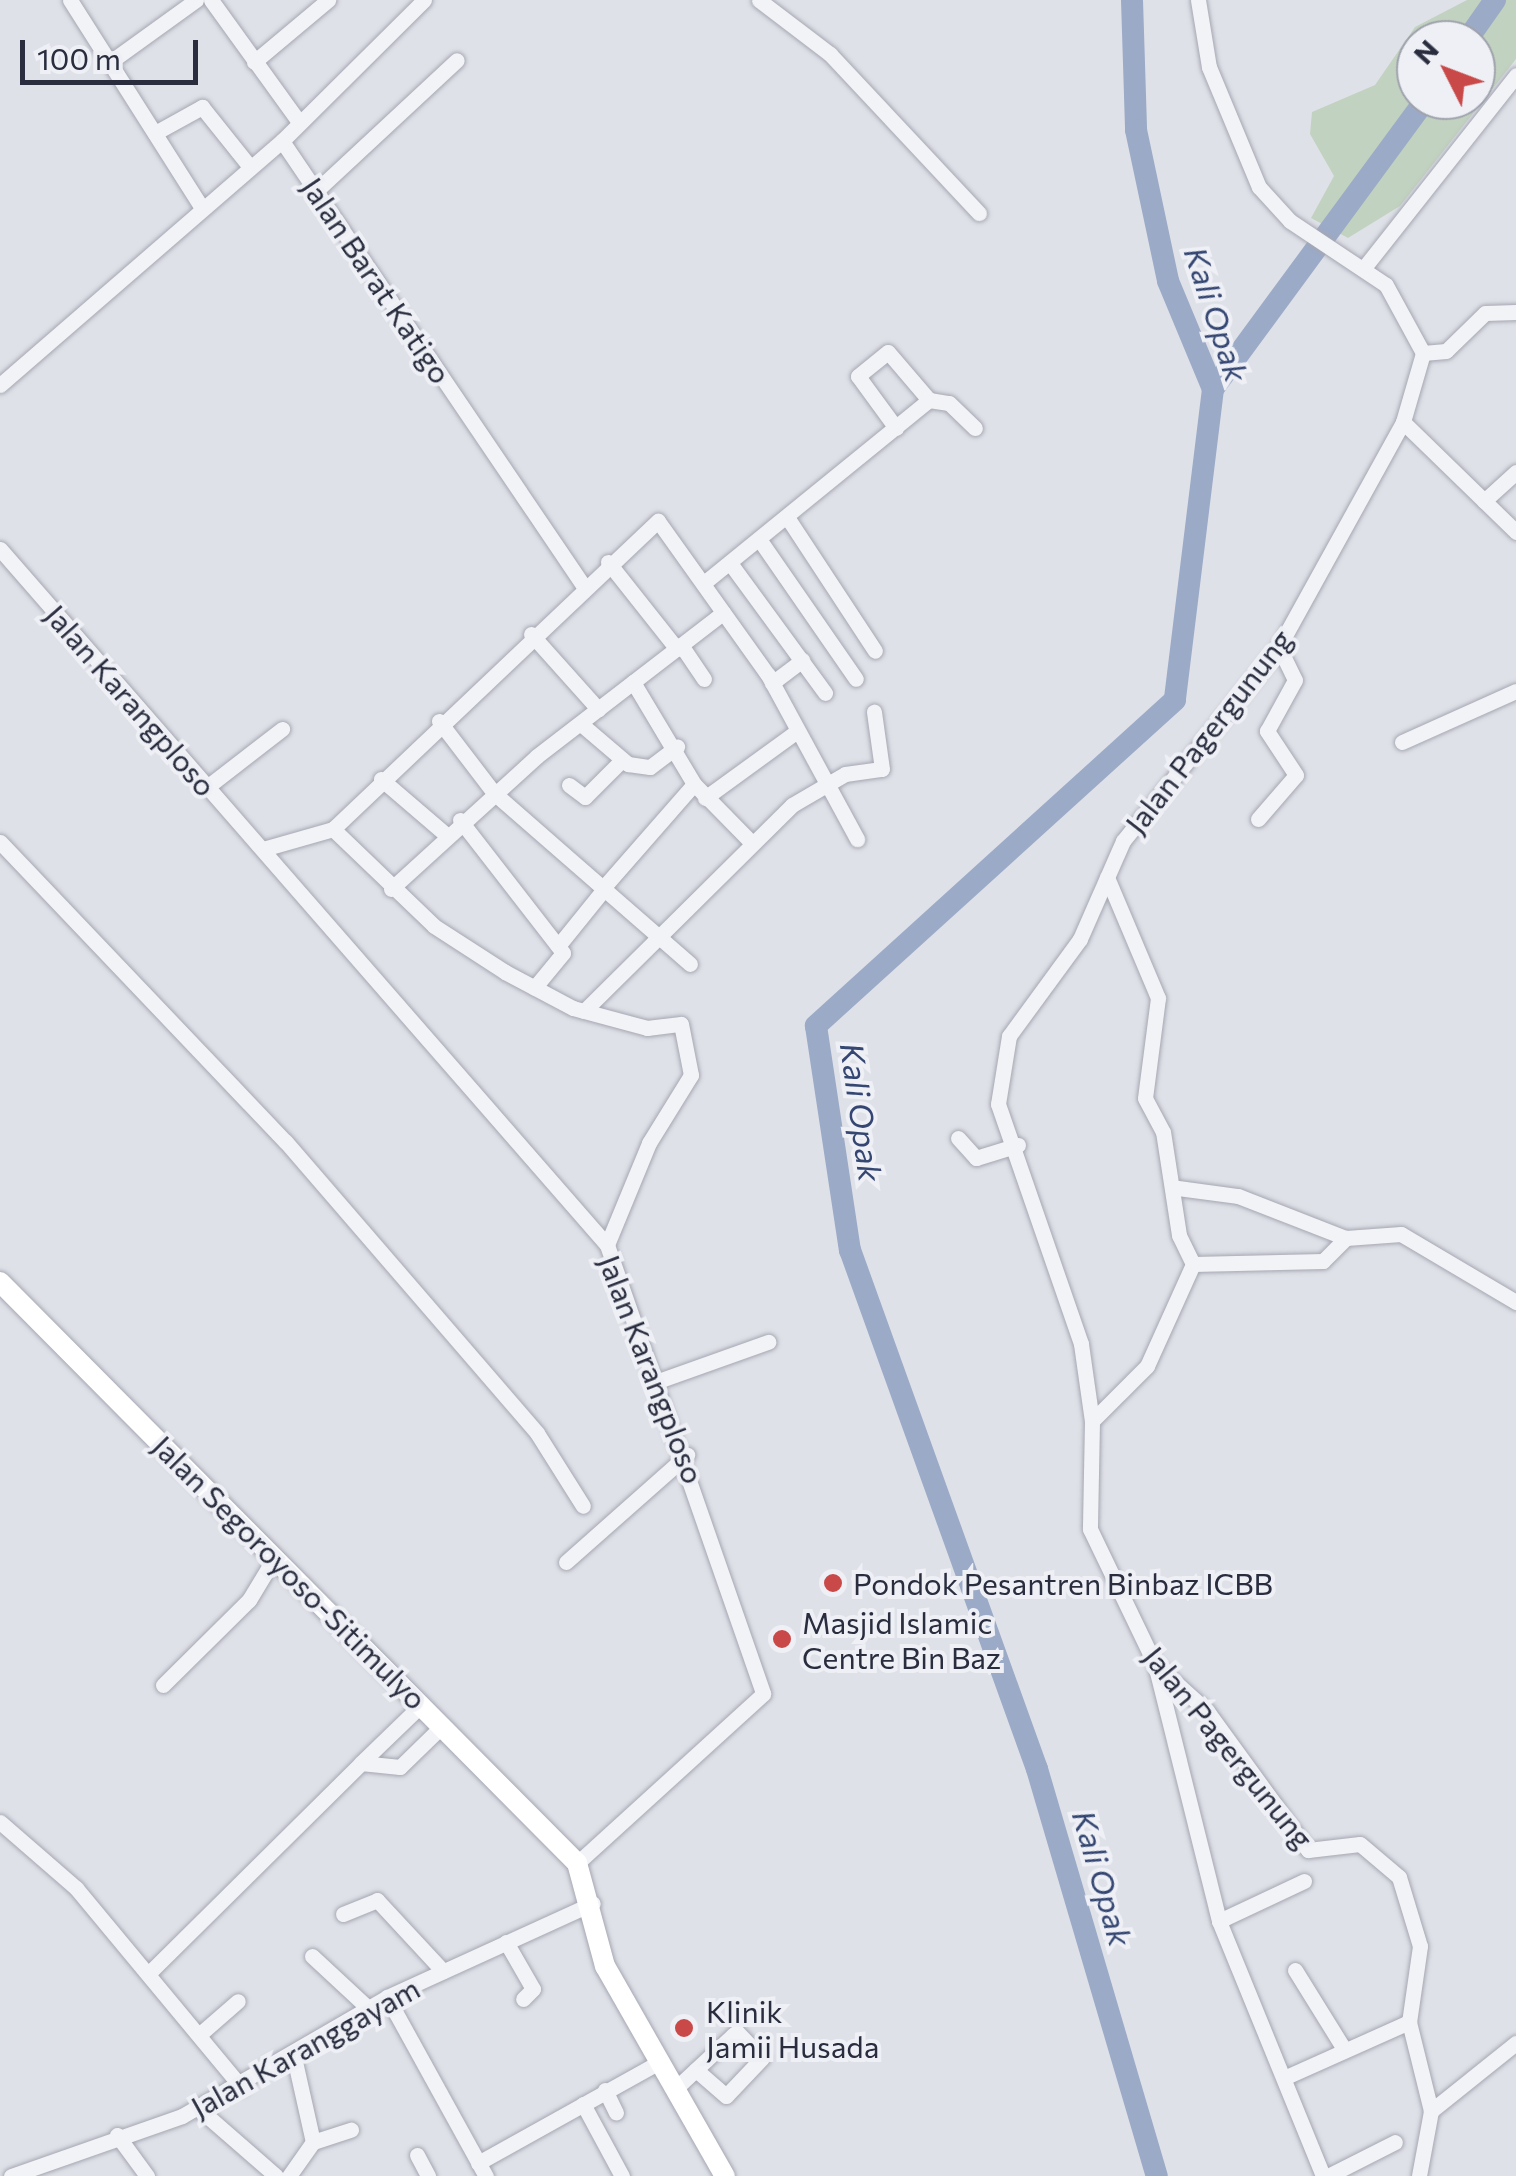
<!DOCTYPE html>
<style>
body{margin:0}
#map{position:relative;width:1516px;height:2176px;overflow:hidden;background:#dfe1e8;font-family:Commissioner,sans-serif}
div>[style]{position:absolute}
.green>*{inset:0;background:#c2d2c0}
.river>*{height:22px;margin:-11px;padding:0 11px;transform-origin:11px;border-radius:11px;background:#9baac7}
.roads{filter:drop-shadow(0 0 2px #a5a7b2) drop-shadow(0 0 2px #a5a7b2)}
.minor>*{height:15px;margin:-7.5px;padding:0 7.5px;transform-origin:7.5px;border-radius:7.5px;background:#f2f3f6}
.major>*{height:20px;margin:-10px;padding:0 10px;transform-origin:10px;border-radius:10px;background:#fff}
.dots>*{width:28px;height:28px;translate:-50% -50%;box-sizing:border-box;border:5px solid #eef0f6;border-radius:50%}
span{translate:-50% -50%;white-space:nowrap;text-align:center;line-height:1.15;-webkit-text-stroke:8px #eef0f6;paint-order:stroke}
.street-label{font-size:30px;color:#292d3e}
.poi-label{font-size:30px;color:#292d3e}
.left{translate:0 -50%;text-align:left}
.water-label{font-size:32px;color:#344671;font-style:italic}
.north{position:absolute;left:1396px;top:20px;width:100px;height:100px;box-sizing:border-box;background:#eef0f6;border:2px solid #9fa2ac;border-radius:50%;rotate:312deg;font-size:28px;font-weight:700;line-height:40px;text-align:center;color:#292d3e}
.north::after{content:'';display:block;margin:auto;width:35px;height:45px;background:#c94848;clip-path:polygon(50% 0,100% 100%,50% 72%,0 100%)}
.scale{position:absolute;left:20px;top:40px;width:178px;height:45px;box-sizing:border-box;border:5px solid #292d3e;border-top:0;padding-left:12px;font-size:30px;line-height:35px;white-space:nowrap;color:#292d3e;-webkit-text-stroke:8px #eef0f6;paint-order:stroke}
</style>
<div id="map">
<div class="green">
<div style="clip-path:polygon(evenodd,1467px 0,1516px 0,1516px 59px,1400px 206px,1348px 238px,1311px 218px,1334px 176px,1310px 134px,1312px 112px,1375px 85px,1415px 27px,1467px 0,1416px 40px,1476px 40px,1476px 100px,1416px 100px,1416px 40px)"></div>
</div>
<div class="river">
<div style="left:1132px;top:0;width:130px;rotate:88.2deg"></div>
<div style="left:1136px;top:130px;width:154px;rotate:78deg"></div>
<div style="left:1168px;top:281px;width:117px;rotate:67.4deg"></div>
<div style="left:1213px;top:389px;width:313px;rotate:97deg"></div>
<div style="left:1175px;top:700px;width:485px;rotate:137.8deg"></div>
<div style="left:816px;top:1026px;width:227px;rotate:81.4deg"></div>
<div style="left:850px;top:1250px;width:552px;rotate:70.19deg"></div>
<div style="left:1037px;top:1769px;width:424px;rotate:73.6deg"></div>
<div style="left:1467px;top:40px;width:49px;rotate:-55deg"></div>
<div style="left:1213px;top:389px;width:358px;rotate:-53.7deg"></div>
</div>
<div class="roads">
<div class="minor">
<div style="left:70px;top:0;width:246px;rotate:57.6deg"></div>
<div style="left:211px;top:0;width:150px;rotate:54.2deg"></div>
<div style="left:424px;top:0;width:200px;rotate:135.2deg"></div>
<div style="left:282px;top:141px;width:536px;rotate:55.87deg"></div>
<div style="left:759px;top:0;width:89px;rotate:37.3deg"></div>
<div style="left:830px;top:54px;width:218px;rotate:46.9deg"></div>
<div style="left:1198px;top:0;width:68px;rotate:80.7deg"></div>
<div style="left:1209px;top:67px;width:130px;rotate:67.4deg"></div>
<div style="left:1259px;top:187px;width:46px;rotate:47.6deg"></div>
<div style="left:1290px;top:221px;width:115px;rotate:33.7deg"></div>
<div style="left:1386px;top:285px;width:77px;rotate:61.4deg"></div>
<div style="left:1423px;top:353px;width:72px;rotate:106.2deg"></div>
<div style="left:1403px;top:422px;width:257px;rotate:118.9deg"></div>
<div style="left:1279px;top:647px;width:249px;rotate:128.8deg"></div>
<div style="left:1123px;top:841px;width:107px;rotate:113.7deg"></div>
<div style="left:1080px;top:939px;width:120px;rotate:126.2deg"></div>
<div style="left:1009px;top:1036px;width:69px;rotate:99.2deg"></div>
<div style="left:998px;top:1104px;width:254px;rotate:70.9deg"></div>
<div style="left:1081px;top:1344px;width:78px;rotate:81.9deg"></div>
<div style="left:1092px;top:1421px;width:108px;rotate:91.1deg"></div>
<div style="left:1090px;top:1529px;width:150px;rotate:64.3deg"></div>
<div style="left:1155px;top:1664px;width:70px;rotate:42.1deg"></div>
<div style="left:1207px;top:1711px;width:172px;rotate:54deg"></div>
<div style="left:1308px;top:1850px;width:52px;rotate:-6.6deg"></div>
<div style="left:1360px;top:1844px;width:51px;rotate:40.2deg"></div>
<div style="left:1399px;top:1877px;width:72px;rotate:73.1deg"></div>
<div style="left:1420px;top:1946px;width:77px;rotate:98.2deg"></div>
<div style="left:1409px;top:2022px;width:92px;rotate:76.1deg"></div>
<div style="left:1431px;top:2111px;width:66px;rotate:100.5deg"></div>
<div style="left:110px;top:62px;width:106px;rotate:-35.8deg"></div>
<div style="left:254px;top:62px;width:97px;rotate:-40deg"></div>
<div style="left:155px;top:133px;width:54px;rotate:-29deg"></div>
<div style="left:202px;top:107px;width:77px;rotate:51.3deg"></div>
<div style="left:316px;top:191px;width:192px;rotate:-42.9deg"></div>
<div style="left:1363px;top:269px;width:247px;rotate:-51.7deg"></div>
<div style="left:1423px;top:353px;width:23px;rotate:-5deg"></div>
<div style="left:1446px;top:351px;width:54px;rotate:-44.3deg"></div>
<div style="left:1485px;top:313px;width:31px;rotate:-2deg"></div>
<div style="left:0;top:385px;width:373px;rotate:-40.9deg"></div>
<div style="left:1403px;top:422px;width:158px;rotate:44.2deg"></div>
<div style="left:896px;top:428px;width:64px;rotate:-126.2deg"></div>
<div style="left:858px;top:376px;width:38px;rotate:-39deg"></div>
<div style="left:888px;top:352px;width:63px;rotate:49.5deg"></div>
<div style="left:929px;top:400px;width:20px;rotate:9deg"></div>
<div style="left:949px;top:403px;width:36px;rotate:44deg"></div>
<div style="left:1484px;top:501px;width:43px;rotate:-42.2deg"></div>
<div style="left:787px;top:517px;width:160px;rotate:56.7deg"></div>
<div style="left:759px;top:539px;width:170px;rotate:55.3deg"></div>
<div style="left:0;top:549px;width:924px;rotate:48.91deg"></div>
<div style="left:607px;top:1245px;width:475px;rotate:70.8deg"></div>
<div style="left:763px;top:1694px;width:251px;rotate:137.7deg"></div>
<div style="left:608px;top:562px;width:111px;rotate:51.6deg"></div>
<div style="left:730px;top:563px;width:161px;rotate:53.8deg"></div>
<div style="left:705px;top:582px;width:289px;rotate:-39.1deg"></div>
<div style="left:531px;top:634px;width:101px;rotate:48.2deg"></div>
<div style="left:681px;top:645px;width:41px;rotate:55.9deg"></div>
<div style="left:633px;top:682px;width:119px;rotate:59.1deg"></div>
<div style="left:694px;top:784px;width:83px;rotate:45.5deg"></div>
<div style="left:772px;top:683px;width:38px;rotate:-37deg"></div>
<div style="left:439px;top:721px;width:91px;rotate:52.6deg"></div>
<div style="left:494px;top:793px;width:260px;rotate:41.1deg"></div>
<div style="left:581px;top:724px;width:62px;rotate:40.4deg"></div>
<div style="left:628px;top:764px;width:22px;rotate:8deg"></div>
<div style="left:650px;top:767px;width:34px;rotate:-37deg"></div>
<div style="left:1402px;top:742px;width:125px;rotate:-24.1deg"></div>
<div style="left:381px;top:779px;width:83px;rotate:40.6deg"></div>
<div style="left:569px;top:785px;width:20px;rotate:37deg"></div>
<div style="left:585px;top:797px;width:52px;rotate:-45deg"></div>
<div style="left:207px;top:787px;width:95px;rotate:-37.7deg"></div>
<div style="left:705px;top:798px;width:112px;rotate:-36deg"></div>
<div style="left:1258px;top:819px;width:58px;rotate:-49.2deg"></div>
<div style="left:1296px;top:775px;width:53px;rotate:-123.4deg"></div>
<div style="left:1267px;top:731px;width:58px;rotate:-61.2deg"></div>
<div style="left:1295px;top:680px;width:37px;rotate:-116deg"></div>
<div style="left:460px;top:820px;width:168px;rotate:52.2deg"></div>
<div style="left:563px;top:953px;width:45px;rotate:129.6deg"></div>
<div style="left:333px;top:829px;width:140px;rotate:43.8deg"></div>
<div style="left:434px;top:926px;width:85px;rotate:32.9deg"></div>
<div style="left:505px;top:972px;width:77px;rotate:27.9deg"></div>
<div style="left:573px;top:1008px;width:77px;rotate:15.1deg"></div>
<div style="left:647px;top:1028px;width:34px;rotate:-7deg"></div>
<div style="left:681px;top:1024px;width:52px;rotate:78.9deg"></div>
<div style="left:691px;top:1075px;width:80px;rotate:121.7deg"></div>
<div style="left:649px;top:1143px;width:110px;rotate:112.4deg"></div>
<div style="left:0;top:842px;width:414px;rotate:46.4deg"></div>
<div style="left:286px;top:1142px;width:384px;rotate:49.2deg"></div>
<div style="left:537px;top:1433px;width:86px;rotate:57.8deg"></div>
<div style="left:263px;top:849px;width:73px;rotate:-15.9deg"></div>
<div style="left:333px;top:829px;width:448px;rotate:-43.5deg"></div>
<div style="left:658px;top:521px;width:189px;rotate:54.5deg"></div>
<div style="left:768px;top:675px;width:187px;rotate:61.5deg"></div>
<div style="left:603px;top:888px;width:138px;rotate:-48.8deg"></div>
<div style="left:391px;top:889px;width:197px;rotate:-42.3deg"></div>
<div style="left:537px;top:756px;width:235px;rotate:-37.6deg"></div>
<div style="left:558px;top:946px;width:73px;rotate:-51.1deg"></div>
<div style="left:584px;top:1011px;width:293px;rotate:-44.7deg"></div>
<div style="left:792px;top:805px;width:61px;rotate:-30.3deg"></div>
<div style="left:845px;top:774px;width:37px;rotate:-8deg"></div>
<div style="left:882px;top:769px;width:58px;rotate:-98deg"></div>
<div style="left:958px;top:1138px;width:27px;rotate:48deg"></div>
<div style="left:976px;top:1158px;width:44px;rotate:-17.2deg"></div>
<div style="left:1178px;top:1188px;width:61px;rotate:7.6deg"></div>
<div style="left:1238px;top:1196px;width:116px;rotate:21.3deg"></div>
<div style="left:1346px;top:1238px;width:55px;rotate:-4.2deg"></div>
<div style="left:1401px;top:1234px;width:134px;rotate:30.6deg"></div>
<div style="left:1193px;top:1264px;width:130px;rotate:-1.3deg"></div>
<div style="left:1323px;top:1261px;width:33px;rotate:-45deg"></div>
<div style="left:661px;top:1380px;width:114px;rotate:-19.6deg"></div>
<div style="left:1092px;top:1421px;width:78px;rotate:-45deg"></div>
<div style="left:1147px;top:1366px;width:112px;rotate:-65.7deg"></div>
<div style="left:1193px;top:1264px;width:32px;rotate:-116deg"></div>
<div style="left:1179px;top:1235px;width:104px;rotate:-98.8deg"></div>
<div style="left:1163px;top:1132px;width:38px;rotate:-118deg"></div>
<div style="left:1145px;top:1098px;width:101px;rotate:-82.6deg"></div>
<div style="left:1158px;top:998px;width:131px;rotate:-112.9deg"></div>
<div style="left:566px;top:1562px;width:162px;rotate:-41.5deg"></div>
<div style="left:1155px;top:1664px;width:265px;rotate:76deg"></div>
<div style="left:1219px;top:1921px;width:275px;rotate:67.8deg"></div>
<div style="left:163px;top:1685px;width:121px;rotate:-44.7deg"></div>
<div style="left:249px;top:1600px;width:50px;rotate:-58.8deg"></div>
<div style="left:361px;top:1763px;width:85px;rotate:-44deg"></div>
<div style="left:0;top:1822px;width:101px;rotate:41deg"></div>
<div style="left:76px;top:1888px;width:259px;rotate:50.3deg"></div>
<div style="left:343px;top:1914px;width:37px;rotate:-22deg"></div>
<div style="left:377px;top:1900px;width:97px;rotate:47.1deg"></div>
<div style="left:1219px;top:1921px;width:94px;rotate:-25.2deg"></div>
<div style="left:506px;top:1942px;width:54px;rotate:60.1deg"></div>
<div style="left:533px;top:1989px;width:14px;rotate:135deg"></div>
<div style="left:312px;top:1956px;width:78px;rotate:42.9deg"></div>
<div style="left:1295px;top:1970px;width:93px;rotate:58.2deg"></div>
<div style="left:151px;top:1971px;width:296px;rotate:-44.7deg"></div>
<div style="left:361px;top:1763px;width:39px;rotate:6deg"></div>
<div style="left:400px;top:1767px;width:60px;rotate:-44.3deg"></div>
<div style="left:387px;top:1997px;width:205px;rotate:61.1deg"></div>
<div style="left:200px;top:2034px;width:50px;rotate:-41deg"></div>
<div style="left:1286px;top:2077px;width:135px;rotate:-24.1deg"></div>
<div style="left:675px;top:2089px;width:79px;rotate:-43deg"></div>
<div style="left:733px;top:2035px;width:5px;rotate:-37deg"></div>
<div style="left:737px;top:2032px;width:36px;rotate:46deg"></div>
<div style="left:762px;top:2058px;width:52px;rotate:133.5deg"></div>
<div style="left:726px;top:2096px;width:40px;rotate:-139deg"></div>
<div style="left:605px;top:2090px;width:25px;rotate:64deg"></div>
<div style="left:583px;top:2104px;width:82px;rotate:61.6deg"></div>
<div style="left:198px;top:2108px;width:103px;rotate:41.1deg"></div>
<div style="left:1431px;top:2111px;width:109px;rotate:-38.7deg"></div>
<div style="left:117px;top:2135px;width:51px;rotate:53.8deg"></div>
<div style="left:313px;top:2142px;width:40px;rotate:-18deg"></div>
<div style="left:417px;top:2155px;width:24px;rotate:62deg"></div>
<div style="left:478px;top:2163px;width:206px;rotate:-29.1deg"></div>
<div style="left:11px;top:2176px;width:181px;rotate:-19.3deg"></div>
<div style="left:182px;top:2116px;width:237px;rotate:-30.1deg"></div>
<div style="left:387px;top:1997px;width:226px;rotate:-24.5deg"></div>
<div style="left:289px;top:2176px;width:42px;rotate:-54.8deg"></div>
<div style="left:313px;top:2142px;width:87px;rotate:-102.6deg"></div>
<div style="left:1328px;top:2176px;width:75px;rotate:-26.9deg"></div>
</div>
<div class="major">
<div style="left:0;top:1282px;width:819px;rotate:45.2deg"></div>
<div style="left:577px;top:1863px;width:107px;rotate:74.8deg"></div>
<div style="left:605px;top:1966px;width:242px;rotate:60.3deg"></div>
</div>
</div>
<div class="dots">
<div style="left:833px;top:1583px;background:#c94848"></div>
<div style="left:782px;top:1639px;background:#c94848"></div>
<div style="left:684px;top:2028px;background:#c94848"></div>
</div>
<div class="street-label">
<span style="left:377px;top:280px;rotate:56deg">Jalan Barat Katigo</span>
<span style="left:131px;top:700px;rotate:49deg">Jalan Karangploso</span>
<span style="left:1208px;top:731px;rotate:-52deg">Jalan Pagergunung</span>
<span style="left:652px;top:1369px;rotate:69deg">Jalan Karangploso</span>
<span style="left:290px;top:1572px;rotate:45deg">Jalan Segoroyoso-Sitimulyo</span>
<span style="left:1229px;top:1747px;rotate:51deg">Jalan Pagergunung</span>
<span style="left:305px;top:2047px;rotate:-29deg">Jalan Karanggayam</span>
</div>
<div class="poi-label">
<span class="left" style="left:853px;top:1583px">Pondok Pesantren Binbaz ICBB</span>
<span class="left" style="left:802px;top:1639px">Masjid Islamic<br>Centre Bin Baz</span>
<span class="left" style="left:706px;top:2028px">Klinik<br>Jamii Husada</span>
</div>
<div class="water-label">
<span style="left:1217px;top:314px;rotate:72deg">Kali Opak</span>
<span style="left:862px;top:1112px;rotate:82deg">Kali Opak</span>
<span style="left:1103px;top:1878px;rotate:74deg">Kali Opak</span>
</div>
<div class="north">N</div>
<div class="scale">100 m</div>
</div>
